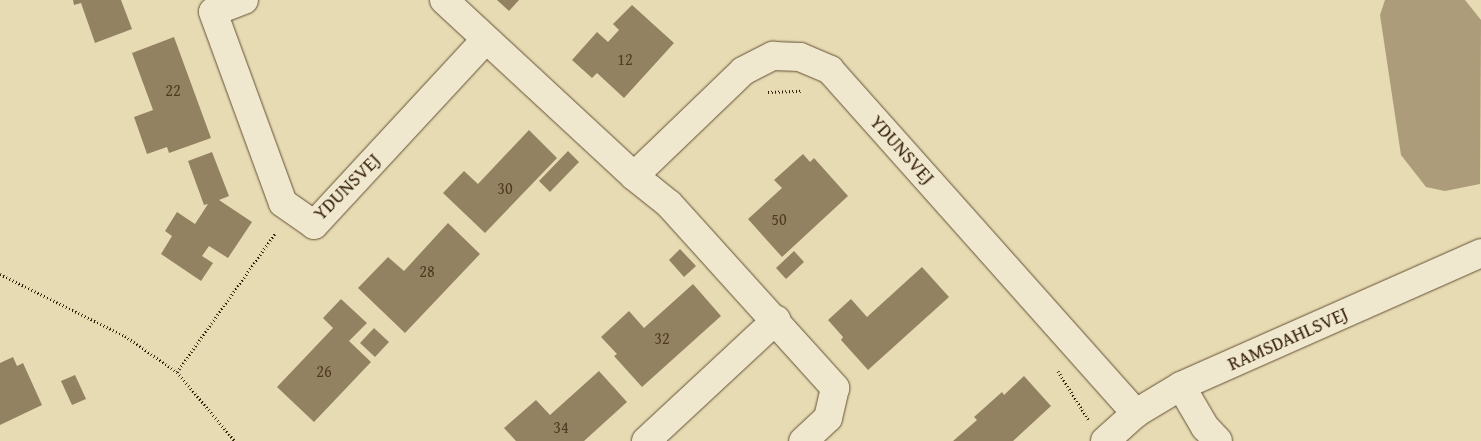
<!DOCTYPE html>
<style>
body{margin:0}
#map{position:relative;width:1481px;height:441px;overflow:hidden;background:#e7dbb3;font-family:"Gentium Book Plus",serif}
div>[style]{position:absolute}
.water>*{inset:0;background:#ac9c7a}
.building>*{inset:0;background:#938262}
.path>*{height:3px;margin-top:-1.5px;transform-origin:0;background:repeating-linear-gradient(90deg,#38210b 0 1px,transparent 0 3.5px)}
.roads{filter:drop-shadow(0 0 1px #645035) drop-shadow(0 0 1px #645035)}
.minor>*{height:28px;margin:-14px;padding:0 14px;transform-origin:14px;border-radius:14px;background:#efe8ce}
span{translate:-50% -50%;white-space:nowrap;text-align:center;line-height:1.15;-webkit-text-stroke:5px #efe8ce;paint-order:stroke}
.number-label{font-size:16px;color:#4f3921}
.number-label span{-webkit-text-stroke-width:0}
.street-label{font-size:19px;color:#38210b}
</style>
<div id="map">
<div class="water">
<div style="clip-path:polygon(1385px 0,1465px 0,1481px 20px,1480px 184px,1445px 191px,1426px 187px,1401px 155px,1380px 15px)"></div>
</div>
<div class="building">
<div style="clip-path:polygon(73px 0,121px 0,132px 29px,95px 43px,81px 3px,74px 5px)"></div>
<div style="clip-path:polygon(497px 0,519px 0,509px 11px)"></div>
<div style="clip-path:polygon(632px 5px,674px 43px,624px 98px,597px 73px,592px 78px,572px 60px,597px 32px,608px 42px,619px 30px,613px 24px)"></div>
<div style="clip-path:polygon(174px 37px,211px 138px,169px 153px,167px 147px,147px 154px,134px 117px,153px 110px,132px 53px)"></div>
<div style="clip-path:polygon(529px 130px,557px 158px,485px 233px,443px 193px,464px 171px,478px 184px)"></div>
<div style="clip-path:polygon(568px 151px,579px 162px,550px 192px,539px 181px)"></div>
<div style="clip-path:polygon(212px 152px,229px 196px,219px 200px,252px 222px,228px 258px,209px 246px,202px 256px,213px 263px,201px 281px,161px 254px,172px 236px,165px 231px,177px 212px,195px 224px,208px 204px,204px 205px,188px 161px)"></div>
<div style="clip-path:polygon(803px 154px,810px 162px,814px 158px,848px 196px,782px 257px,748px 219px,782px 188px,774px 180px)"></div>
<div style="clip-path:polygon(448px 223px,480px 254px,405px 333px,358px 288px,388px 257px,404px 271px)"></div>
<div style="clip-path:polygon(680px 249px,696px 266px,684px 277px,669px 260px)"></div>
<div style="clip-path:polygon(794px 251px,804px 262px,786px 279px,776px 268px)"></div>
<div style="clip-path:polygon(922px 267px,949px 297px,868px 370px,841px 340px,843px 337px,828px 320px,851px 299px,867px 317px)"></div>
<div style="clip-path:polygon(693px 284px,721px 316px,642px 387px,614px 356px,617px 354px,601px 337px,629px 311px,644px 328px)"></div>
<div style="clip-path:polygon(341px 299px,367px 323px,349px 341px,371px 362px,314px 422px,277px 387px,333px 328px,323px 318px)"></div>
<div style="clip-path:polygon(374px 328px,389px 342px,375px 357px,360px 343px)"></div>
<div style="clip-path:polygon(13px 357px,17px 366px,23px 363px,42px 405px,0 425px,0 363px)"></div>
<div style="clip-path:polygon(599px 371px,627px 402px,584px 441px,516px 441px,504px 428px,536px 400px,550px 415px)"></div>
<div style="clip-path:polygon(75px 375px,86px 399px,72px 405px,61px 381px)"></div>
<div style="clip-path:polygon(1024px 376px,1051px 406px,1013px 441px,953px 441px,977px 420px,974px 417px,1002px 392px,1004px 395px)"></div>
</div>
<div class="path">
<div style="left:768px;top:92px;width:34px;rotate:-2deg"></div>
<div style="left:0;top:274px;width:140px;rotate:26.4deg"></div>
<div style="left:125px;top:336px;width:63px;rotate:34.7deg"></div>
<div style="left:177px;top:372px;width:90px;rotate:50deg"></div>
<div style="left:1058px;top:371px;width:57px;rotate:58deg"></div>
<div style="left:177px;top:372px;width:171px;rotate:-54.7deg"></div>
</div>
<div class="roads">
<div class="minor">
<div style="left:244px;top:0;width:33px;rotate:159deg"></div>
<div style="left:213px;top:12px;width:203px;rotate:69.9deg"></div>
<div style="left:283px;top:203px;width:38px;rotate:35deg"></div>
<div style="left:314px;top:225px;width:253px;rotate:-47.2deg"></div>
<div style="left:444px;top:0;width:259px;rotate:42.8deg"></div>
<div style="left:634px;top:176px;width:45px;rotate:38.7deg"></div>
<div style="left:669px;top:204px;width:248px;rotate:47.9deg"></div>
<div style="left:835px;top:388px;width:31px;rotate:103deg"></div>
<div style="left:828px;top:418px;width:34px;rotate:137deg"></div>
<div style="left:634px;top:176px;width:151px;rotate:-43.9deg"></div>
<div style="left:743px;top:71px;width:34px;rotate:-27deg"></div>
<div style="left:773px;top:56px;width:27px;rotate:2deg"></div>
<div style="left:800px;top:57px;width:33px;rotate:23deg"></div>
<div style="left:830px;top:70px;width:460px;rotate:48.3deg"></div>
<div style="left:1181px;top:386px;width:48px;rotate:59.7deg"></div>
<div style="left:1205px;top:427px;width:19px;rotate:47deg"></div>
<div style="left:646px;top:441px;width:178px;rotate:-42.9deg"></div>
<div style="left:1105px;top:441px;width:42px;rotate:-42.1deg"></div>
<div style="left:1136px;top:413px;width:52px;rotate:-31deg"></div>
<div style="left:1181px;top:386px;width:328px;rotate:-23.9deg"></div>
</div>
</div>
<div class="number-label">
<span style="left:625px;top:59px">12</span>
<span style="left:173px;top:90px">22</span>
<span style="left:505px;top:188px">30</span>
<span style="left:779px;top:219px">50</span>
<span style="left:427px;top:271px">28</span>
<span style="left:662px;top:338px">32</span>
<span style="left:324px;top:371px">26</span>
<span style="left:561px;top:427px">34</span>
</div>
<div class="street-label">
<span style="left:902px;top:150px;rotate:48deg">YDUNSVEJ</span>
<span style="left:347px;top:187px;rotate:-45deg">YDUNSVEJ</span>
<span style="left:1288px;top:339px;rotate:-24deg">RAMSDAHLSVEJ</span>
</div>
</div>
